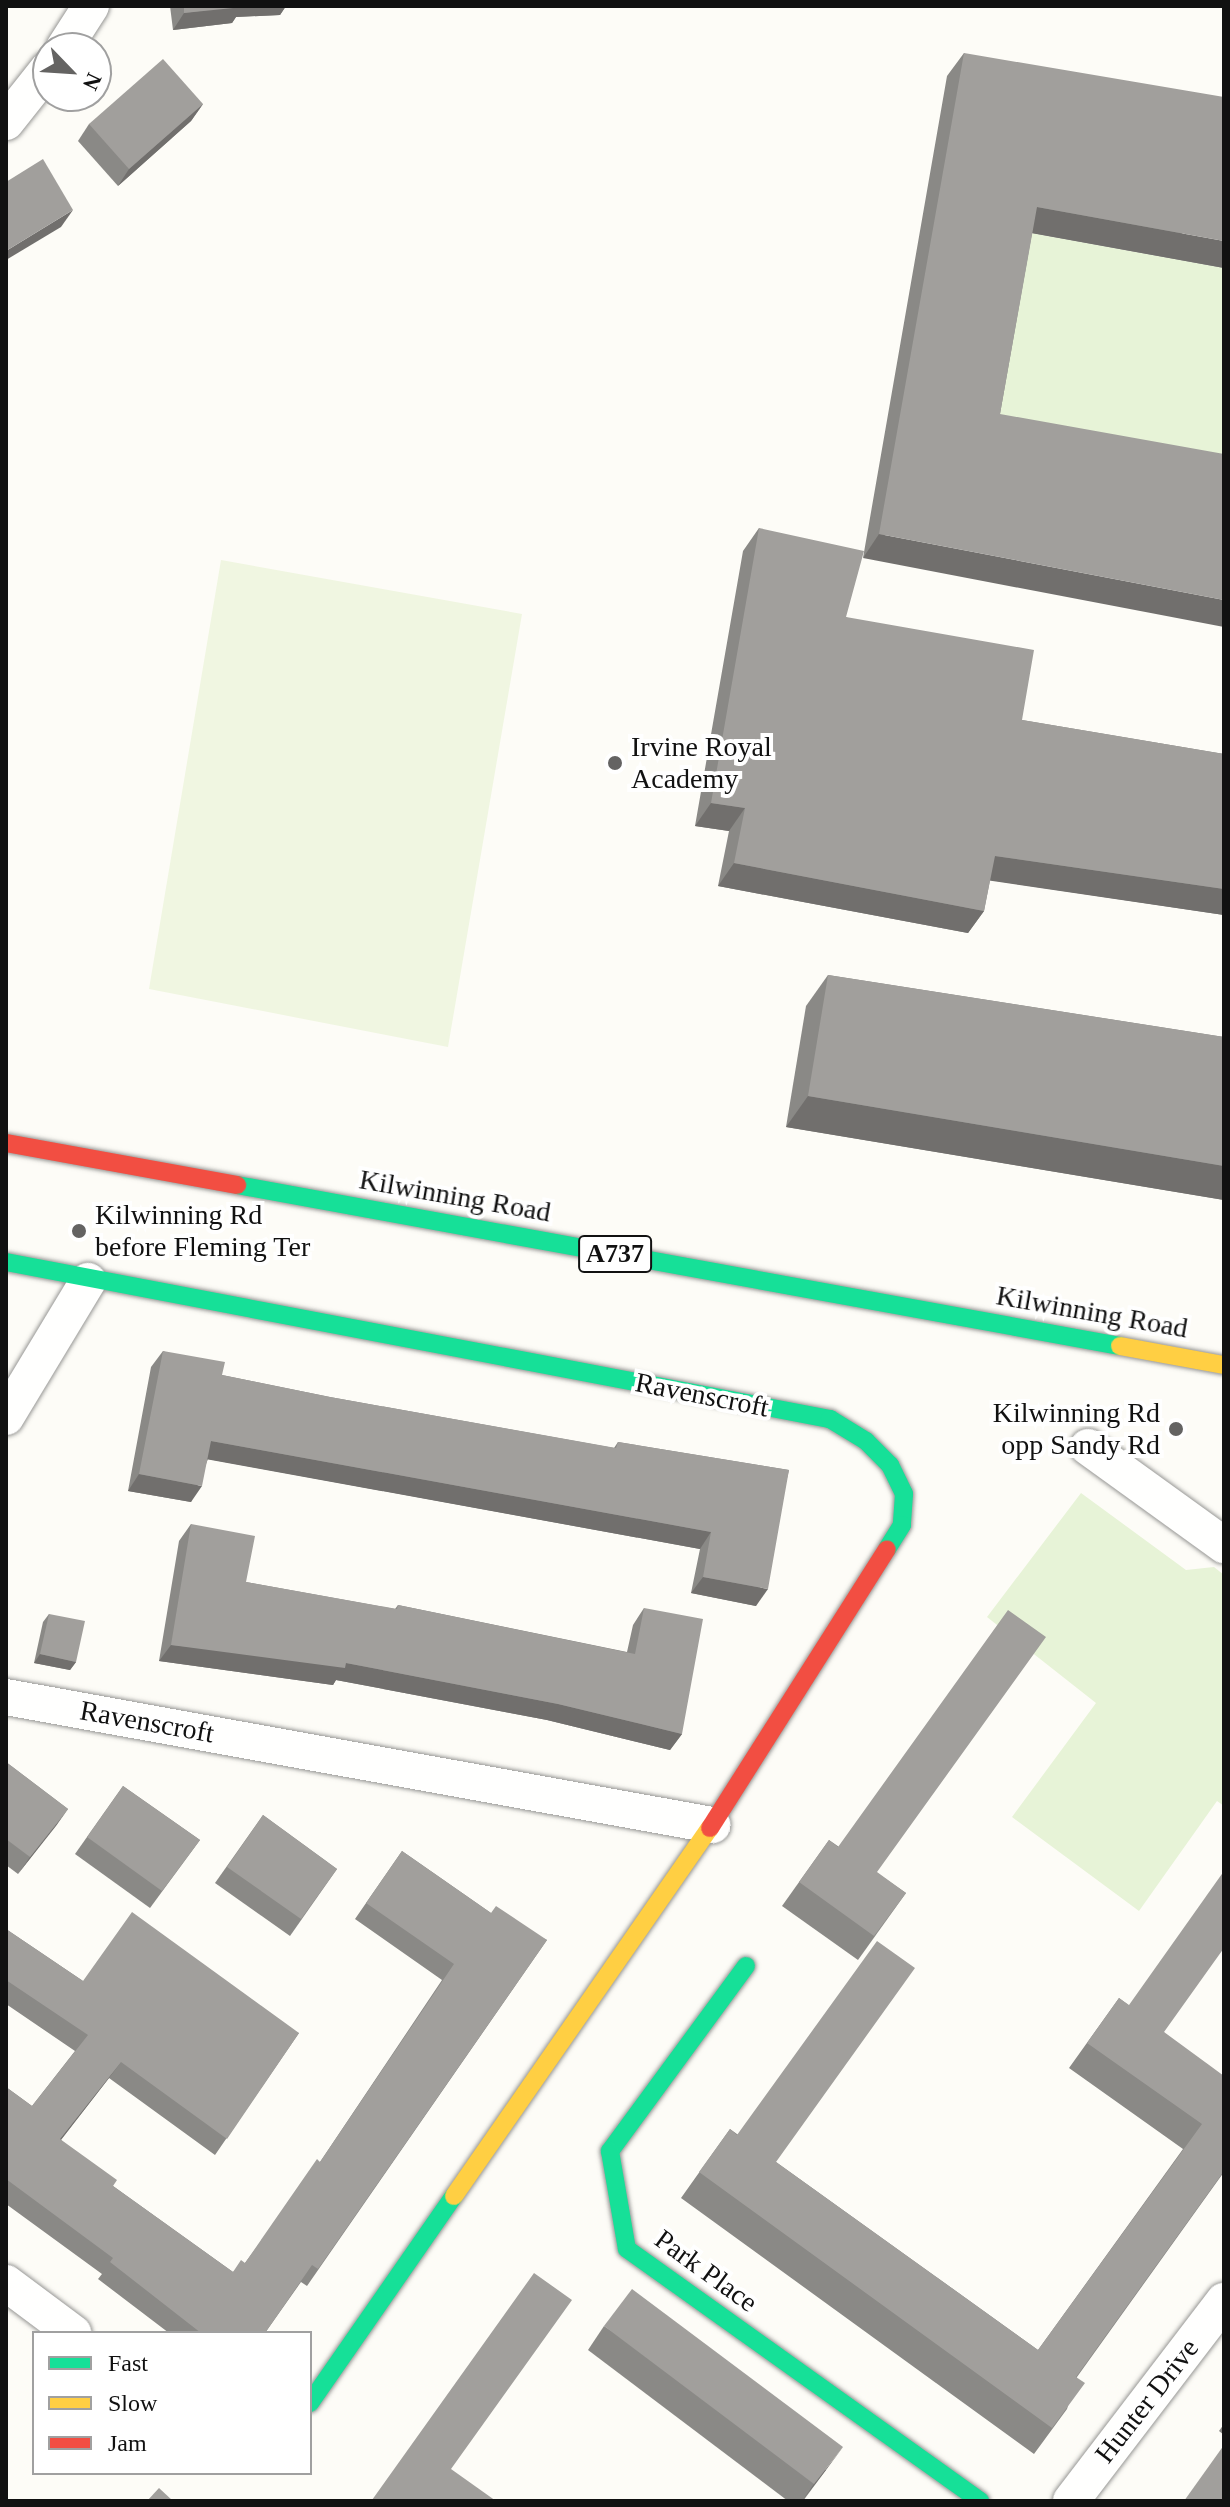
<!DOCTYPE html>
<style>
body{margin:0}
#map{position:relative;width:1230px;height:2507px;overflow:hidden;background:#fdfcf7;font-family:"Times New Roman",serif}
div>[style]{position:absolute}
.green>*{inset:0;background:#e7f3d7}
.pitch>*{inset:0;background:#f0f6e1}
.roads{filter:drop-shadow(0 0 2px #979795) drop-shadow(0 0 2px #979795)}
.street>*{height:36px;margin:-18px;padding:0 18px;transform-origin:18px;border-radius:18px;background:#fffffe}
.fast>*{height:18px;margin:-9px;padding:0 9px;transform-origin:9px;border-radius:9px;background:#16e098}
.slow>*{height:18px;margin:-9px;padding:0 9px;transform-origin:9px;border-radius:9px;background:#ffcf43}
.jam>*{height:18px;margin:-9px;padding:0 9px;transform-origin:9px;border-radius:9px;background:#f24e42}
.wall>*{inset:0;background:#8a8986}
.shaded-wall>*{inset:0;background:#716f6d}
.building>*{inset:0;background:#a19f9c}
.dots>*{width:22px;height:22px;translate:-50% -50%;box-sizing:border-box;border:4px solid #fff;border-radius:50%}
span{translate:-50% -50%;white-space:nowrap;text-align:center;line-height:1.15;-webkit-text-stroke:8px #fff;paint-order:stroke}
.shield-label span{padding:2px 6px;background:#fff;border:2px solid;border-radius:6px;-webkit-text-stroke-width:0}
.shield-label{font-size:26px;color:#111;font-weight:700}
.poi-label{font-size:28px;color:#111}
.left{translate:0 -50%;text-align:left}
.right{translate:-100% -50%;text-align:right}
.street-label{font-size:28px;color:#111}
.frame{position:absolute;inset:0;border:8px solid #111;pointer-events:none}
.legend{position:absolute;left:32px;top:2331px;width:280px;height:144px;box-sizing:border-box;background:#fff;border:2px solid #a0a0a0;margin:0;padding:10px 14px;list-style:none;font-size:24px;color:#111}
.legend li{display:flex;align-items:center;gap:16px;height:40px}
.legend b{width:40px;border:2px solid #a0a0a0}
.north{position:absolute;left:32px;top:32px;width:80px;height:80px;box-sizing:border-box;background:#fff;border:2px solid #a0a0a0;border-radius:50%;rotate:115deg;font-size:22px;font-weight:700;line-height:32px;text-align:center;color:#111}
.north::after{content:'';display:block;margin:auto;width:28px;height:36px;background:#646362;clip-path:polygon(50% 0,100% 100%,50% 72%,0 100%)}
</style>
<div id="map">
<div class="green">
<div style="clip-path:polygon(1020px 231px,1224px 268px,1224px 481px,983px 438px)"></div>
<div style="clip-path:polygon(1081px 1493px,1186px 1570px,1214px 1567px,1224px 1575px,1224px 1806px,1217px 1801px,1139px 1911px,1012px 1817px,1096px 1703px,987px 1617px)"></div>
</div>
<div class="pitch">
<div style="clip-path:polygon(221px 560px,522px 614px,448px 1047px,149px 989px)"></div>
</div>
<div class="roads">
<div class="street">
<div style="left:64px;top:48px;width:50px;rotate:-57.3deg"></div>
<div style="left:6px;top:122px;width:68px;rotate:-51.6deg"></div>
<div style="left:6px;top:1417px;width:159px;rotate:-58.9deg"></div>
<div style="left:1088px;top:1447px;width:168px;rotate:35.8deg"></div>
<div style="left:6px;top:1697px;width:718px;rotate:10.28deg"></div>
<div style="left:6px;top:2283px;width:84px;rotate:36.7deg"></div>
<div style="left:1071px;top:2501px;width:252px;rotate:-52.6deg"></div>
</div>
<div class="fast">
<div style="left:237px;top:1185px;width:898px;rotate:10.33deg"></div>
<div style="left:6px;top:1262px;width:839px;rotate:10.79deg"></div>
<div style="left:830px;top:1419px;width:42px;rotate:31.4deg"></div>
<div style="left:866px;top:1441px;width:34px;rotate:45deg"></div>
<div style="left:890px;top:1465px;width:32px;rotate:64deg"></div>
<div style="left:904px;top:1494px;width:31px;rotate:94deg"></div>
<div style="left:902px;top:1525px;width:28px;rotate:122deg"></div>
<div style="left:746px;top:1966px;width:230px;rotate:126.3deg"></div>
<div style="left:610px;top:2151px;width:99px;rotate:80.2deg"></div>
<div style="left:627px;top:2249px;width:434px;rotate:35.5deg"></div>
<div style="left:310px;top:2403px;width:252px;rotate:-55.2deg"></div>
</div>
<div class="slow">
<div style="left:1120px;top:1346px;width:106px;rotate:10.4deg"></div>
<div style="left:454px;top:2196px;width:448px;rotate:-55.2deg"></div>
</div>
<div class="jam">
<div style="left:6px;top:1143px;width:235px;rotate:10.3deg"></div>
<div style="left:710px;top:1828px;width:330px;rotate:-57.6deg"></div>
</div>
</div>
<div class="wall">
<div style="clip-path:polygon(170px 6px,286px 6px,280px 15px,236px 17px,232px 23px,173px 30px)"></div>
<div style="clip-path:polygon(964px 53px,1224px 268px,1032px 233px,1000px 414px,863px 558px,947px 76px)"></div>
<div style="clip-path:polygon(203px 104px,191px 121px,118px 186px,78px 141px,89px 124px)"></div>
<div style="clip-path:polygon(759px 528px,846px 617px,1022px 720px,1224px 754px,1224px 915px,990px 880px,984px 911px,968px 933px,718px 886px,729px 831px,695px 826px,743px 551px)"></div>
<div style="clip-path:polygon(828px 975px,1224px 1037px,1224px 1200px,786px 1127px,806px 1006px)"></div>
<div style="clip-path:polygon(163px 1351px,222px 1375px,330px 1397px,614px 1448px,618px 1442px,789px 1470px,756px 1606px,691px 1593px,700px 1549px,208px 1459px,191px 1502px,128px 1491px,151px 1367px)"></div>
<div style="clip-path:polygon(191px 1524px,246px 1582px,395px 1609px,398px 1605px,627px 1652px,633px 1625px,644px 1608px,682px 1734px,670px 1750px,547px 1720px,336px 1680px,333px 1685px,159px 1661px,179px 1541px)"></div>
<div style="clip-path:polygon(49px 1614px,76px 1662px,70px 1670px,34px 1663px,43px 1622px)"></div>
<div style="clip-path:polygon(6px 1762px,68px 1809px,18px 1874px,6px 1865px)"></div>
<div style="clip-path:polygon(123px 1786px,200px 1840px,150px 1908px,75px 1854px)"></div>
<div style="clip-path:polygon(263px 1815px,337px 1869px,290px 1936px,215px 1883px)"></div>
<div style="clip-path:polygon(829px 1840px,906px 1893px,858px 1960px,782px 1906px)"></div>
<div style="clip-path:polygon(402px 1851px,491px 1913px,547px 1940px,307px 2286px,301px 2282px,265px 2333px,169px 2333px,98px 2279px,102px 2274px,6px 2204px,6px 2087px,32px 2106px,75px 2051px,6px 2004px,6px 1929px,83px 1981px,299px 2033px,215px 2155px,109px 2078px,61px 2140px,113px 2186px,233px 2272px,245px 2263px,320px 2162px,442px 1980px,355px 1919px)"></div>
<div style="clip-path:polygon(1119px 1998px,1164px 2032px,1224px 2172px,1077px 2377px,1067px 2409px,1034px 2454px,681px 2198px,730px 2129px,1038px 2350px,1183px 2149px,1069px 2068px)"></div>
<div style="clip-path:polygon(604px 2326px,826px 2470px,803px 2501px,788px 2501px,588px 2350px)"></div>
<div style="clip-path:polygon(1224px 2424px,1224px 2435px,1219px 2431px)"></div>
</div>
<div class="shaded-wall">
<div style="clip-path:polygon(239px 6px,286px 6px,280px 15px,236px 17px,232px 23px,173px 30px,184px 13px)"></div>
<div style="clip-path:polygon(203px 104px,191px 121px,118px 186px,129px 169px)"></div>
<div style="clip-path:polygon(1037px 207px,1224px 241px,1224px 268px,1020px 231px)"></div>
<div style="clip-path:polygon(73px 210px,61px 227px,6px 260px,6px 251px)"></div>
<div style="clip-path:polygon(879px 534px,1224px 600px,1224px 627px,863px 558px)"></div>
<div style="clip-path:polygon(711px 803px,745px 808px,729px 831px,695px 826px)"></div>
<div style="clip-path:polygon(995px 856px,1224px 889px,1224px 915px,979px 879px)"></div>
<div style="clip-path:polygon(734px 863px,984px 911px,968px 933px,718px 886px)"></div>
<div style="clip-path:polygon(808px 1096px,1224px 1166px,1224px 1200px,786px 1127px)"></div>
<div style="clip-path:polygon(211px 1441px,711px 1532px,700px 1549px,200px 1458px)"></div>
<div style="clip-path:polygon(139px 1474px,202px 1486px,191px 1502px,128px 1491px)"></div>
<div style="clip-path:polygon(703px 1577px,768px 1589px,756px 1606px,691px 1593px)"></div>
<div style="clip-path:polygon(171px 1645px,346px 1663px,558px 1704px,682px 1734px,670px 1750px,547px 1720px,336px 1680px,333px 1685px,159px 1661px)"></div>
<div style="clip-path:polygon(40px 1654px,76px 1662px,70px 1670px,34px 1663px)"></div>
<div style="clip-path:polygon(68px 1809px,56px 1826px,18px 1874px,30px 1857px)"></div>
<div style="clip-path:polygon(121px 2062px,109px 2078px,49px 2155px,60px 2139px)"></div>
<div style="clip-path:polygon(843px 2447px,826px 2470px,802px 2501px,814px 2484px)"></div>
</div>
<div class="building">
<div style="clip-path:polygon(184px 6px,243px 6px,243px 7px,184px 13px)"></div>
<div style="clip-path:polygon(964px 53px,1224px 97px,1224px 241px,1037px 207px,1000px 414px,1224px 454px,1224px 600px,879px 534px)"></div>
<div style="clip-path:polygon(163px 59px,203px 104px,129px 169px,89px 124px)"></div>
<div style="clip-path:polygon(43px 159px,73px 210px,6px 251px,6px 182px)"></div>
<div style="clip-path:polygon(759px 528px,864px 551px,846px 617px,1034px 650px,1022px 720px,1224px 754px,1224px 889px,995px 856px,984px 911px,734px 863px,745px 808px,711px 803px)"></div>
<div style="clip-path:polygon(828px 975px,1224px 1037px,1224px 1166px,808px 1096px)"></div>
<div style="clip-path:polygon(163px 1351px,225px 1362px,222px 1375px,330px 1397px,616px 1448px,618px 1442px,789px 1470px,768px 1589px,703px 1577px,711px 1532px,211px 1441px,202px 1486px,139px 1474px)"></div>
<div style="clip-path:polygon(191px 1524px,255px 1536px,246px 1582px,397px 1609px,398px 1605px,635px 1654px,644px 1608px,703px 1619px,682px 1734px,558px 1704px,346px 1663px,345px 1668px,171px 1645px)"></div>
<div style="clip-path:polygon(1008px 1610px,1046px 1637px,877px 1872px,906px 1893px,874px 1936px,799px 1882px,829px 1840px,838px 1847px)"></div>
<div style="clip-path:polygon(49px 1614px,85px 1621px,76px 1662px,40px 1654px)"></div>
<div style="clip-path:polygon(6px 1762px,68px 1809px,30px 1857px,6px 1839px)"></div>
<div style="clip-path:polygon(123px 1786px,200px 1840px,162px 1891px,87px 1837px)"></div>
<div style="clip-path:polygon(263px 1815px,337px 1869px,301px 1919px,227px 1867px)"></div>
<div style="clip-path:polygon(402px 1851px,491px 1913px,496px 1906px,547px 1940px,318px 2269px,312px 2265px,265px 2333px,201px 2333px,110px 2262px,113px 2258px,6px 2179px,6px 2087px,32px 2106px,88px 2035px,6px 1980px,6px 1929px,83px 1981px,132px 1912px,299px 2033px,227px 2139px,121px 2062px,60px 2139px,117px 2180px,113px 2186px,233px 2272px,241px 2260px,245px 2263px,317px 2159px,320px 2162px,454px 1964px,366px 1903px)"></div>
<div style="clip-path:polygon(1224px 1871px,1224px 1948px,1164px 2032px,1224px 2076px,1224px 2171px,1076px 2377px,1085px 2383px,1052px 2428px,699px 2172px,730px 2129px,737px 2135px,877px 1941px,915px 1968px,776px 2162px,1038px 2350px,1202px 2124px,1087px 2043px,1119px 1998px,1129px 2005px)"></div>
<div style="clip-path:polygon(534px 2273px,572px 2300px,451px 2469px,496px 2501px,373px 2501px,372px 2500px)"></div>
<div style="clip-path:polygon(632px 2289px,843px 2447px,814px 2484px,604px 2326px)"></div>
<div style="clip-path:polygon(1224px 2445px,1224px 2501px,1184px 2501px)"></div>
<div style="clip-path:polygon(159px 2488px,173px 2501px,147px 2501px)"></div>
</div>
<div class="dots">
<div style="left:615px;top:763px;background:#646362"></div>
<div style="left:79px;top:1231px;background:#646362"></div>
<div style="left:1176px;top:1429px;background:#646362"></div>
</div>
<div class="shield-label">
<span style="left:615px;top:1254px">A737</span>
</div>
<div class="poi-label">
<span class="left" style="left:631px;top:763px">Irvine Royal<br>Academy</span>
<span class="left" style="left:95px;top:1231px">Kilwinning Rd<br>before Fleming Ter</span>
<span class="right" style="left:1160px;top:1429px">Kilwinning Rd<br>opp Sandy Rd</span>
</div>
<div class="street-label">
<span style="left:455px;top:1196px;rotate:10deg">Kilwinning Road</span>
<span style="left:1092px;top:1312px;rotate:10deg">Kilwinning Road</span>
<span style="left:702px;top:1395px;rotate:11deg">Ravenscroft</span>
<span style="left:147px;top:1722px;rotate:10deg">Ravenscroft</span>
<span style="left:706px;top:2271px;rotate:36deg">Park Place</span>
<span style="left:1147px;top:2401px;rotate:-52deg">Hunter Drive</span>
</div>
<div class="frame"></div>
<ul class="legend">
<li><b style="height:10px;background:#16e098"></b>Fast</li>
<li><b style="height:10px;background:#ffcf43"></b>Slow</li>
<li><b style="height:10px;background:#f24e42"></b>Jam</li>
</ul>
<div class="north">N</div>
</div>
